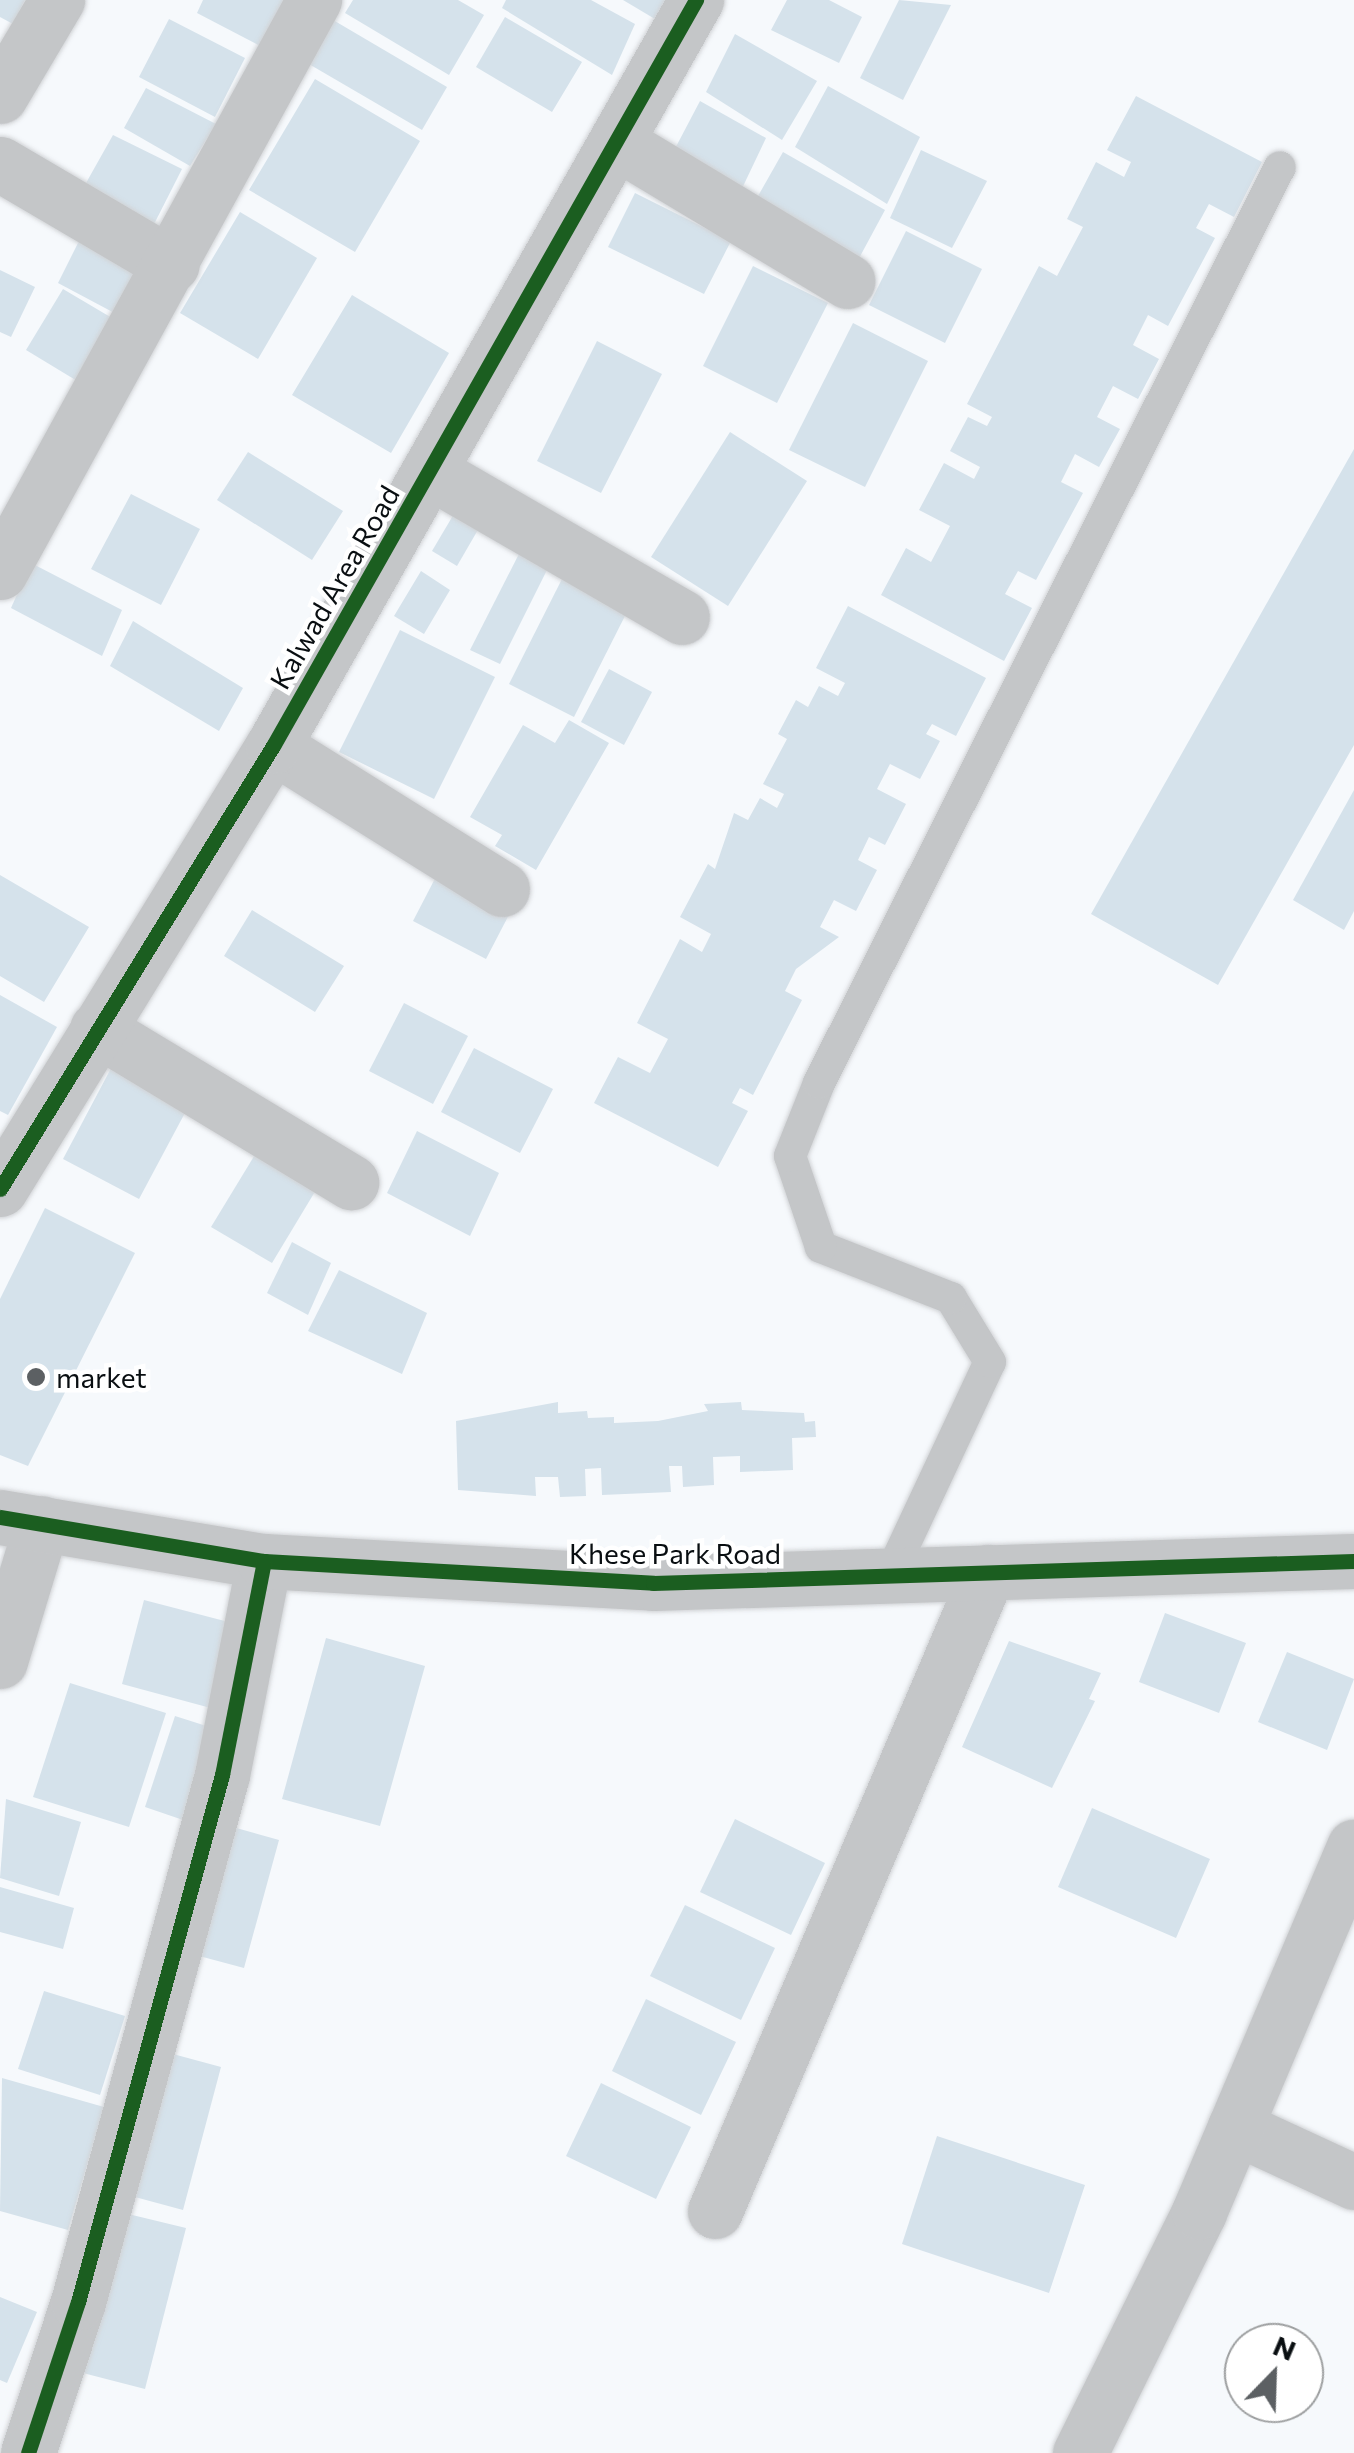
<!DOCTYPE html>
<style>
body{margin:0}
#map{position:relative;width:1354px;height:2453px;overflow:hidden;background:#f6f9fc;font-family:Commissioner,sans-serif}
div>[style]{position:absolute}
.building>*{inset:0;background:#d5e2eb}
.roads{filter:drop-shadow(0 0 2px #d1d3d6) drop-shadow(0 0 2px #d1d3d6)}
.service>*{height:32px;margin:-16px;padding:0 16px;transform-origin:16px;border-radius:16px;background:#c4c6c8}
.minor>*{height:55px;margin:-27.5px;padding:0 27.5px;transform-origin:27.5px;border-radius:27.5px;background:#c4c6c8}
.tertiary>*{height:55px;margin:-27.5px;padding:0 27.5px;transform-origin:27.5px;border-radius:27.5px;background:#c4c6c8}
.cycleway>*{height:15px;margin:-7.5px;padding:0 7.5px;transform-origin:7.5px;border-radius:7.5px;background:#1b5e20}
.dots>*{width:28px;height:28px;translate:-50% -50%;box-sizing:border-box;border:5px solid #fff;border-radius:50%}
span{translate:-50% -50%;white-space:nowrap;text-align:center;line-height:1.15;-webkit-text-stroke:9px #fff;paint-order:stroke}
.street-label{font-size:28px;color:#090e11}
.poi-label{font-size:28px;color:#090e11}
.left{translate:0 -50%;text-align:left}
.north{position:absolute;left:1224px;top:2323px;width:100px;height:100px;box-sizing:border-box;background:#fff;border:2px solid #9d9fa0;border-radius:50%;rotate:23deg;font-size:28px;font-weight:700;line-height:40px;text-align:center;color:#090e11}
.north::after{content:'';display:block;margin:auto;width:35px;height:45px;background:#5c6063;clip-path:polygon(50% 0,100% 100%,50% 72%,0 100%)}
</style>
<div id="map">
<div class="building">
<div style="clip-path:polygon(0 0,25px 0,13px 24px,0 17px)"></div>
<div style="clip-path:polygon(203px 0,287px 0,262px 47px,197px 13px)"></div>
<div style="clip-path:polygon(353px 0,458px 0,484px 15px,449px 75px,345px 13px)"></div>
<div style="clip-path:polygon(506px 0,591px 0,635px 24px,612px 75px,502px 8px)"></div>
<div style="clip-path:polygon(623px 0,666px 0,655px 19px)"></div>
<div style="clip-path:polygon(787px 0,829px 0,862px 17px,839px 63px,771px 30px)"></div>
<div style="clip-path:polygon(899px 0,951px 5px,903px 100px,860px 78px)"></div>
<div style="clip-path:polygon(328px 17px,447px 87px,422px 130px,302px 60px)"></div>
<div style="clip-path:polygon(505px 17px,582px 62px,552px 112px,476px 67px)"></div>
<div style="clip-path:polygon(169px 19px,245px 58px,215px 117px,139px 77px)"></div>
<div style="clip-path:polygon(735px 34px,817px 81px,782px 140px,706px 92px)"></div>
<div style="clip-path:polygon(315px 79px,420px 141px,355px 252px,249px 190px)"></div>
<div style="clip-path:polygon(828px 86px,920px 137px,887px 204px,795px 147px)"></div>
<div style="clip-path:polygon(146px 88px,216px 124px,190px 166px,124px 128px)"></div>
<div style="clip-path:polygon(1136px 96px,1262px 162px,1234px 217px,1209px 204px,1196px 228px,1215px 238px,1168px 326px,1148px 315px,1133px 345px,1159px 359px,1138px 399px,1113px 386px,1097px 417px,1120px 429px,1099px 467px,1075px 454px,1061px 482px,1083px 493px,1036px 580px,1018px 571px,1005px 594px,1032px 608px,1004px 661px,881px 595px,906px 548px,931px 562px,950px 526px,919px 510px,944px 463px,974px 479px,980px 467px,950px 451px,968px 417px,987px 426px,992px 417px,967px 404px,1039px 266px,1057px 276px,1083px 227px,1067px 219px,1096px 162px,1124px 177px,1131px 162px,1107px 150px)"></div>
<div style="clip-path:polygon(700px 101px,766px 138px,736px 201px,669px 160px)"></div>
<div style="clip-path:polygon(113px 135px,182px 169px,148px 236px,77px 199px)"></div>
<div style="clip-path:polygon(921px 150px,987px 181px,952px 248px,890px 218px)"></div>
<div style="clip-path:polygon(783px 152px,885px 210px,850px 275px,749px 212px)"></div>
<div style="clip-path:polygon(635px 193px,731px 241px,704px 294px,608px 247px)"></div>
<div style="clip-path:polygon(240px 212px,317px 258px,258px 359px,180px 313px)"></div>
<div style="clip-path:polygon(906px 231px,982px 269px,945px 343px,869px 305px)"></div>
<div style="clip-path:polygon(82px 235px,147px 268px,122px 317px,58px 283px)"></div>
<div style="clip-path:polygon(753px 266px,828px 303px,777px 403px,703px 366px)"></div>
<div style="clip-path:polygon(0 270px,35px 287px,11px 337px,0 332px)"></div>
<div style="clip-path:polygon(63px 289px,134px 331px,97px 393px,26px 350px)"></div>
<div style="clip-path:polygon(352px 295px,449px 353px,391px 453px,292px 395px)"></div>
<div style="clip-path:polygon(853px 323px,928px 361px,865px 487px,789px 450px)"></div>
<div style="clip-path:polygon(597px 341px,662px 374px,601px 493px,537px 461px)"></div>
<div style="clip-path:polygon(730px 432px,807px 481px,728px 606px,651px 557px)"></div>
<div style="clip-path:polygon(1354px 449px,1354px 745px,1218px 985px,1091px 914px)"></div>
<div style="clip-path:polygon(248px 452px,343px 511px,312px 560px,217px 500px)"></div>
<div style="clip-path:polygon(131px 494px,200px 529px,161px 605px,91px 569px)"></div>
<div style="clip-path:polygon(461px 502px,486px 516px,457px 566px,432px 551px)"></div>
<div style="clip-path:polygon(523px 546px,552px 560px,500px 664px,470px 650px)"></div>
<div style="clip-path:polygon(31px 563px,122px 610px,102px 656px,11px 608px)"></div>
<div style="clip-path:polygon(567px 569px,632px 602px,574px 717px,509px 684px)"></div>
<div style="clip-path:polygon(421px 571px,450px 590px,424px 634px,394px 616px)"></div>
<div style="clip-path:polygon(848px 606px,986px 678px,956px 736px,932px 724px,926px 734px,940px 741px,920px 779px,890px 764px,877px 789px,906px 804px,885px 845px,869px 837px,858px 860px,877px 870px,856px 911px,834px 900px,820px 927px,839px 937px,796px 969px,785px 991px,802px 1000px,753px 1095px,740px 1088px,732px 1103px,748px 1111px,718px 1167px,594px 1103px,618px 1057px,650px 1073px,668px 1039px,637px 1023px,680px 939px,702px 952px,711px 934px,680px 917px,708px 864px,715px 869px,734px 813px,748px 820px,760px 798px,777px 808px,784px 794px,763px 784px,787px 739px,778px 734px,796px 700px,808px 707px,819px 686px,838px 696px,845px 683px,816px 668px)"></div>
<div style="clip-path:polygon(133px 621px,243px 688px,219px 731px,110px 666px)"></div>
<div style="clip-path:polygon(400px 630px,495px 677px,434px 799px,339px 752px)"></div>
<div style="clip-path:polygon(609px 669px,652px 692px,624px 745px,581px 722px)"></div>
<div style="clip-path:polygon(569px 720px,609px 743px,536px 870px,495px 846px,502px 835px,470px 817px,523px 725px,555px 743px)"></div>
<div style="clip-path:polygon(1354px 790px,1354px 911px,1344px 930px,1293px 900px)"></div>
<div style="clip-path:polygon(441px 867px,514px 905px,486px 959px,413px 921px)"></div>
<div style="clip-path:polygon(0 875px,89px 927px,44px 1002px,0 976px)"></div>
<div style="clip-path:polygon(252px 910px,344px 966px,315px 1012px,224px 956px)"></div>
<div style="clip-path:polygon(0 995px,57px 1027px,8px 1115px,0 1111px)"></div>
<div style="clip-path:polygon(404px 1003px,468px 1036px,433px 1104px,369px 1071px)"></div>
<div style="clip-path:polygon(474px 1048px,553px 1089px,520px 1153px,441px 1112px)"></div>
<div style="clip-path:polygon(118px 1055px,194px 1096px,139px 1199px,63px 1159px)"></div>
<div style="clip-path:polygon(417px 1131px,499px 1173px,470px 1236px,387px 1193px)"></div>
<div style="clip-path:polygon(262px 1143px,322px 1180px,272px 1263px,211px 1227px)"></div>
<div style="clip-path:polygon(45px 1208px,135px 1253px,28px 1466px,0 1455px,0 1299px)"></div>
<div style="clip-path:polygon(292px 1242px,331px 1263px,308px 1315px,267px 1293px)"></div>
<div style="clip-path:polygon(339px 1270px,427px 1313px,402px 1374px,308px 1331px)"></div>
<div style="clip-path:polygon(558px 1402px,558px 1413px,587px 1411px,588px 1418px,614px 1417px,614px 1423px,658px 1421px,708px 1411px,704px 1404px,741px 1402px,742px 1410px,804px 1413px,805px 1422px,815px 1421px,816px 1437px,792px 1438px,793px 1470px,740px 1472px,740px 1456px,713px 1457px,714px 1485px,683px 1487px,682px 1466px,669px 1466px,671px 1492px,602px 1495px,601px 1468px,585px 1469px,586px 1496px,560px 1497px,558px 1477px,535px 1477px,536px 1496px,458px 1490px,456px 1421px)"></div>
<div style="clip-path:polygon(144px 1600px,240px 1625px,218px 1710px,122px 1684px)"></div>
<div style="clip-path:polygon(1165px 1613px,1246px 1643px,1219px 1713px,1139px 1682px)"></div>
<div style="clip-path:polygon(326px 1638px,425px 1666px,380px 1826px,282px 1799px)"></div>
<div style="clip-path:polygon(1009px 1641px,1101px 1673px,1089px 1699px,1095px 1701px,1052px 1788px,962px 1747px)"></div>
<div style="clip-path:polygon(1287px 1652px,1354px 1679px,1327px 1750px,1258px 1722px)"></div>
<div style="clip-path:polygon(70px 1683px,166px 1713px,129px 1827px,33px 1797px)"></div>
<div style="clip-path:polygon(175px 1716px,219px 1730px,189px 1822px,145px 1807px)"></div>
<div style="clip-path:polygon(6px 1799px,81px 1822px,59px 1896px,0 1878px)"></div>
<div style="clip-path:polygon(1092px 1808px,1210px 1859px,1176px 1938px,1058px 1887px)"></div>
<div style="clip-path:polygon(735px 1819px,825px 1863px,791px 1935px,700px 1892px)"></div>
<div style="clip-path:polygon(222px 1824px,279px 1840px,244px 1968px,188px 1953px)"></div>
<div style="clip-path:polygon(0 1887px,74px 1908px,63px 1949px,0 1932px)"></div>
<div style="clip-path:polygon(685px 1905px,775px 1948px,741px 2020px,650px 1976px)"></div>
<div style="clip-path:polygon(44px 1991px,125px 2016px,100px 2095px,18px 2069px)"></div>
<div style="clip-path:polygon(646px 1999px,736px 2042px,701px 2115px,612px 2071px)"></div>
<div style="clip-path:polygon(173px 2054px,221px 2067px,183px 2210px,135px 2197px)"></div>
<div style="clip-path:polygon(2px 2078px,104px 2107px,68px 2230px,0 2211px)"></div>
<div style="clip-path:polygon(601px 2083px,691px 2127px,656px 2199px,566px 2156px)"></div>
<div style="clip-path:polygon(937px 2136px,1085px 2185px,1049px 2293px,902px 2244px)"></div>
<div style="clip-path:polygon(124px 2213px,186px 2228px,145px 2389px,83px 2373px)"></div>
<div style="clip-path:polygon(0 2297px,37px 2312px,7px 2383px,0 2380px)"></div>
</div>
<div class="roads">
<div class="service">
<div style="left:890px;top:1575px;width:235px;rotate:-64.9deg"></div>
<div style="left:990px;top:1362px;width:75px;rotate:-121.4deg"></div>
<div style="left:951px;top:1298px;width:140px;rotate:-158.6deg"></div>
<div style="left:821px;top:1247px;width:96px;rotate:-108.8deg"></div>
<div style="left:790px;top:1156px;width:79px;rotate:-68.3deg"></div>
<div style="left:819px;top:1083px;width:1025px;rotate:-63.29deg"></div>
</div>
<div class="minor">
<div style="left:0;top:96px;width:112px;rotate:-59.3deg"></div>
<div style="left:616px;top:142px;width:270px;rotate:31deg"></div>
<div style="left:0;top:164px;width:199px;rotate:30.4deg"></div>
<div style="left:429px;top:471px;width:292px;rotate:30deg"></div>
<div style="left:0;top:572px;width:653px;rotate:-61.24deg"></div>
<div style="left:273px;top:746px;width:270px;rotate:32deg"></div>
<div style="left:97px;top:1029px;width:297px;rotate:31.1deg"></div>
<div style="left:0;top:1661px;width:144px;rotate:-73.1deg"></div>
<div style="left:1235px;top:2127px;width:131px;rotate:24.8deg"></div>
<div style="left:715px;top:2211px;width:695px;rotate:-66.87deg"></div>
<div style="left:28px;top:2453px;width:159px;rotate:-71.7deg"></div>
<div style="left:78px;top:2302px;width:546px;rotate:-74.72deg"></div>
<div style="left:222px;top:1775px;width:218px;rotate:-78.9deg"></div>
<div style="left:1080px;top:2453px;width:269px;rotate:-63.7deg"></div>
<div style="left:1199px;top:2212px;width:397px;rotate:-67deg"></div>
</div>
<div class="tertiary">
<div style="left:0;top:1189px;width:520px;rotate:-58.36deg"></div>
<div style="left:273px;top:746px;width:858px;rotate:-60.45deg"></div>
<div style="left:0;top:1517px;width:268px;rotate:9.5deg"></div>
<div style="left:264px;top:1561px;width:390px;rotate:3.2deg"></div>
<div style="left:653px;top:1583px;width:701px;rotate:-1.8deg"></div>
</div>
</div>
<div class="cycleway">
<div style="left:0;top:1189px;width:520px;rotate:-58.36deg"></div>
<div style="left:273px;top:746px;width:858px;rotate:-60.45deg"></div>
<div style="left:0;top:1517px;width:268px;rotate:9.5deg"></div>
<div style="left:264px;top:1561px;width:390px;rotate:3.2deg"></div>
<div style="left:653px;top:1583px;width:701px;rotate:-1.8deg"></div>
<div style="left:28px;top:2453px;width:159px;rotate:-71.7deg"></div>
<div style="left:78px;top:2302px;width:546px;rotate:-74.72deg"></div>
<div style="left:222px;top:1775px;width:218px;rotate:-78.9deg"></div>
</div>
<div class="dots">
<div style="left:36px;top:1377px;background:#5c6063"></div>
</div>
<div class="street-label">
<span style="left:334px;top:587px;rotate:-60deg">Kalwad Area Road</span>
<span style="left:675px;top:1553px">Khese Park Road</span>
</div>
<div class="poi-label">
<span class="left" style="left:56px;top:1377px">market</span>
</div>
<div class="north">N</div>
</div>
